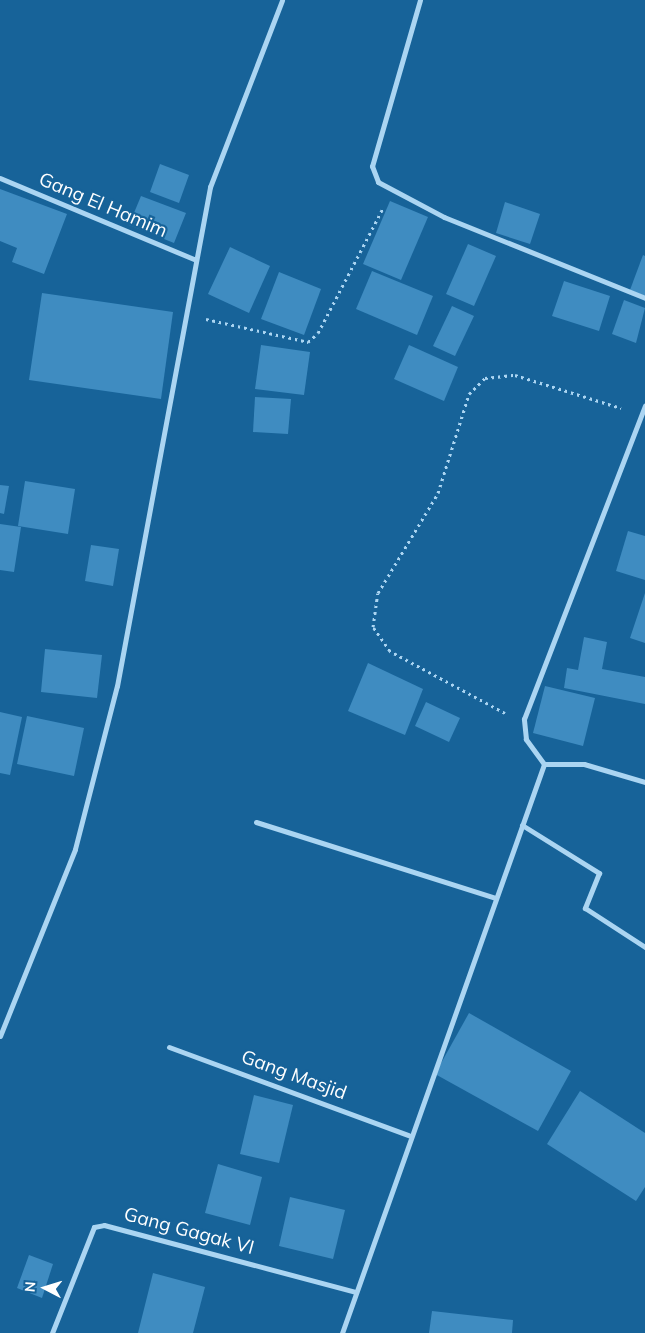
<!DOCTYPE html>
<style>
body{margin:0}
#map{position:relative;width:645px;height:1333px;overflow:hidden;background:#176399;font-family:Mulish,sans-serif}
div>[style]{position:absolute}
.building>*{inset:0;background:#3f8cc1}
.path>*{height:3px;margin-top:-1.5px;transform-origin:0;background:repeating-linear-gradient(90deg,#abd5f2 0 2.5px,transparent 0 6.5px)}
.street>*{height:5px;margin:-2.5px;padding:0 2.5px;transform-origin:2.5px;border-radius:2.5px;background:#abd5f2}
span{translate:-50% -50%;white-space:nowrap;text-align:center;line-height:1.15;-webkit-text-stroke:4.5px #176399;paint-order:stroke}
.street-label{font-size:19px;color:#fff}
.north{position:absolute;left:20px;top:1263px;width:50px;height:50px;-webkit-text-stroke:4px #176399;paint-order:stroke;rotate:275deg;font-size:14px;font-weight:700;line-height:20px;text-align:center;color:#fff}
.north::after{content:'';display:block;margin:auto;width:18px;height:22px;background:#fff;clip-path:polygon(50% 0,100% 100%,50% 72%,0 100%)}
</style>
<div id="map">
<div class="building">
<div style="clip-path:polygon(160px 164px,189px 175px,179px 203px,150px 192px)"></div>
<div style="clip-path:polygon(0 189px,67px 214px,44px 274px,12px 262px,17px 248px,0 241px)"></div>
<div style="clip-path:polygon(141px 196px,186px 213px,174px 243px,129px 225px)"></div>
<div style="clip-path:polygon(390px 201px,428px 217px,401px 280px,363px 264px)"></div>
<div style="clip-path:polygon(505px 202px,540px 214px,530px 244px,496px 233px)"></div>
<div style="clip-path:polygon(468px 244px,496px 256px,474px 306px,446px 294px)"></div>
<div style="clip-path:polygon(230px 247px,270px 266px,249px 313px,208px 294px)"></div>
<div style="clip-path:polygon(643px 255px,645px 256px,645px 296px,630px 290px)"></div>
<div style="clip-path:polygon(372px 271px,433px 296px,417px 335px,356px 309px)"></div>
<div style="clip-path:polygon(279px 272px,321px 289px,304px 335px,261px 319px)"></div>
<div style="clip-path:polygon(564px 281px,610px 296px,599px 331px,552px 316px)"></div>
<div style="clip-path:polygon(42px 293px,173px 312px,161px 399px,29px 380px)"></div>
<div style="clip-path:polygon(624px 300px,645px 308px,636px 343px,612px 334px)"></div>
<div style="clip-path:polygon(452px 306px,474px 316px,455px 356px,433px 346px)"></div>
<div style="clip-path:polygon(261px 345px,310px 352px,304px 395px,255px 389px)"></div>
<div style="clip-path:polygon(409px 345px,458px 367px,444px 401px,394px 379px)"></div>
<div style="clip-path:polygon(255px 397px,291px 399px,288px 434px,253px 432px)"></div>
<div style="clip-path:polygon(25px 481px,75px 489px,68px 534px,18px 526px)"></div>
<div style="clip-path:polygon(0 485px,9px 486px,4px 514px,0 513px)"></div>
<div style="clip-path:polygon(0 524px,21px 527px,14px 572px,0 570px)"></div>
<div style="clip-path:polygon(628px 531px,645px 536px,645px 580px,616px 571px)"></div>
<div style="clip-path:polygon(91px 545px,119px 549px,113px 586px,85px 581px)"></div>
<div style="clip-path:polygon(645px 593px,645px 643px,630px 638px)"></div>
<div style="clip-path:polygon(584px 637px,607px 642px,602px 669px,645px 677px,645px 704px,564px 688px,567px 668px,578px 670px)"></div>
<div style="clip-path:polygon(45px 649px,102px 655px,97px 698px,41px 692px)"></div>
<div style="clip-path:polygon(368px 663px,423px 689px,405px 735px,348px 711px)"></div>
<div style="clip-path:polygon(545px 686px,595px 698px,583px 746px,533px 733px)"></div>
<div style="clip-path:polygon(426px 702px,460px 718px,449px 742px,415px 726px)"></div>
<div style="clip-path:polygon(0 712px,22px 717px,10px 775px,0 773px)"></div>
<div style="clip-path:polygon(27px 716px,84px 728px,74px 776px,17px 764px)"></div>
<div style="clip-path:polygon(469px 1013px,571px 1071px,538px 1131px,435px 1074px)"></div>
<div style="clip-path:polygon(580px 1091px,645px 1133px,645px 1187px,636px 1201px,547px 1144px)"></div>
<div style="clip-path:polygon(254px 1095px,293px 1105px,279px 1163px,240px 1154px)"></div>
<div style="clip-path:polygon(218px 1164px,262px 1177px,250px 1225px,205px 1213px)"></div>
<div style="clip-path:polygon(290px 1197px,345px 1210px,333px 1259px,279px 1246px)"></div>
<div style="clip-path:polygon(29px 1255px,53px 1264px,42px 1298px,17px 1288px)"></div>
<div style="clip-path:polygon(153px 1273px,205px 1287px,193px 1333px,138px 1333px)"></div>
<div style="clip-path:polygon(432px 1311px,513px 1320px,512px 1333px,429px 1333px)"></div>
</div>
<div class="path">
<div style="left:206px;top:319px;width:105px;rotate:12.7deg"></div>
<div style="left:308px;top:342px;width:13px;rotate:-42deg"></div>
<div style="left:318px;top:333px;width:141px;rotate:-62.5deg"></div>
<div style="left:505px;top:713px;width:131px;rotate:-151.7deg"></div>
<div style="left:390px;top:651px;width:29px;rotate:-125deg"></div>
<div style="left:373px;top:627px;width:34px;rotate:-82deg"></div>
<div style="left:378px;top:593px;width:117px;rotate:-59deg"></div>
<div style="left:438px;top:493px;width:104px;rotate:-72.6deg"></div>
<div style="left:469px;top:394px;width:23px;rotate:-45deg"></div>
<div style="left:485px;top:378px;width:30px;rotate:-6deg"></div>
<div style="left:515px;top:375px;width:111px;rotate:17.3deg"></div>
</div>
<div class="street">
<div style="left:420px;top:0;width:173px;rotate:106.1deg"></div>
<div style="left:372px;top:166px;width:17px;rotate:69deg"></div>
<div style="left:378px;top:182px;width:75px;rotate:27.9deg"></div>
<div style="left:444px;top:217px;width:217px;rotate:21.9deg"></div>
<div style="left:0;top:178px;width:210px;rotate:22.7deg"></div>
<div style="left:544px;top:764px;width:31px;rotate:-126deg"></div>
<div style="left:526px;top:739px;width:20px;rotate:-96deg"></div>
<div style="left:524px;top:719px;width:336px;rotate:-68.9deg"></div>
<div style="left:256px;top:822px;width:251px;rotate:17.6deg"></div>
<div style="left:522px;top:825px;width:91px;rotate:31.9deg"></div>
<div style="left:599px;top:873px;width:38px;rotate:112deg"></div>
<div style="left:585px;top:908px;width:72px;rotate:33deg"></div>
<div style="left:0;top:1036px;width:201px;rotate:-68.1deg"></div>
<div style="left:75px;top:849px;width:168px;rotate:-75.6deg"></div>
<div style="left:117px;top:686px;width:508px;rotate:-79.44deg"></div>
<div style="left:210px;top:187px;width:200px;rotate:-68.9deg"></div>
<div style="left:169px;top:1047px;width:255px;rotate:20.2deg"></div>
<div style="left:52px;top:1333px;width:114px;rotate:-68.4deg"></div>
<div style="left:94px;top:1227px;width:10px;rotate:-11deg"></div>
<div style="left:104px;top:1225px;width:260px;rotate:14.9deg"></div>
<div style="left:342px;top:1333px;width:604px;rotate:-70.45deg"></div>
<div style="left:544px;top:764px;width:40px"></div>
<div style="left:584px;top:764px;width:64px;rotate:16.4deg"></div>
</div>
<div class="street-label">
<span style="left:103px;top:205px;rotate:23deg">Gang El Hamim</span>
<span style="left:294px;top:1075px;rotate:20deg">Gang Masjid</span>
<span style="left:189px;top:1231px;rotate:15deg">Gang Gagak VI</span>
</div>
<div class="north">N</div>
</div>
